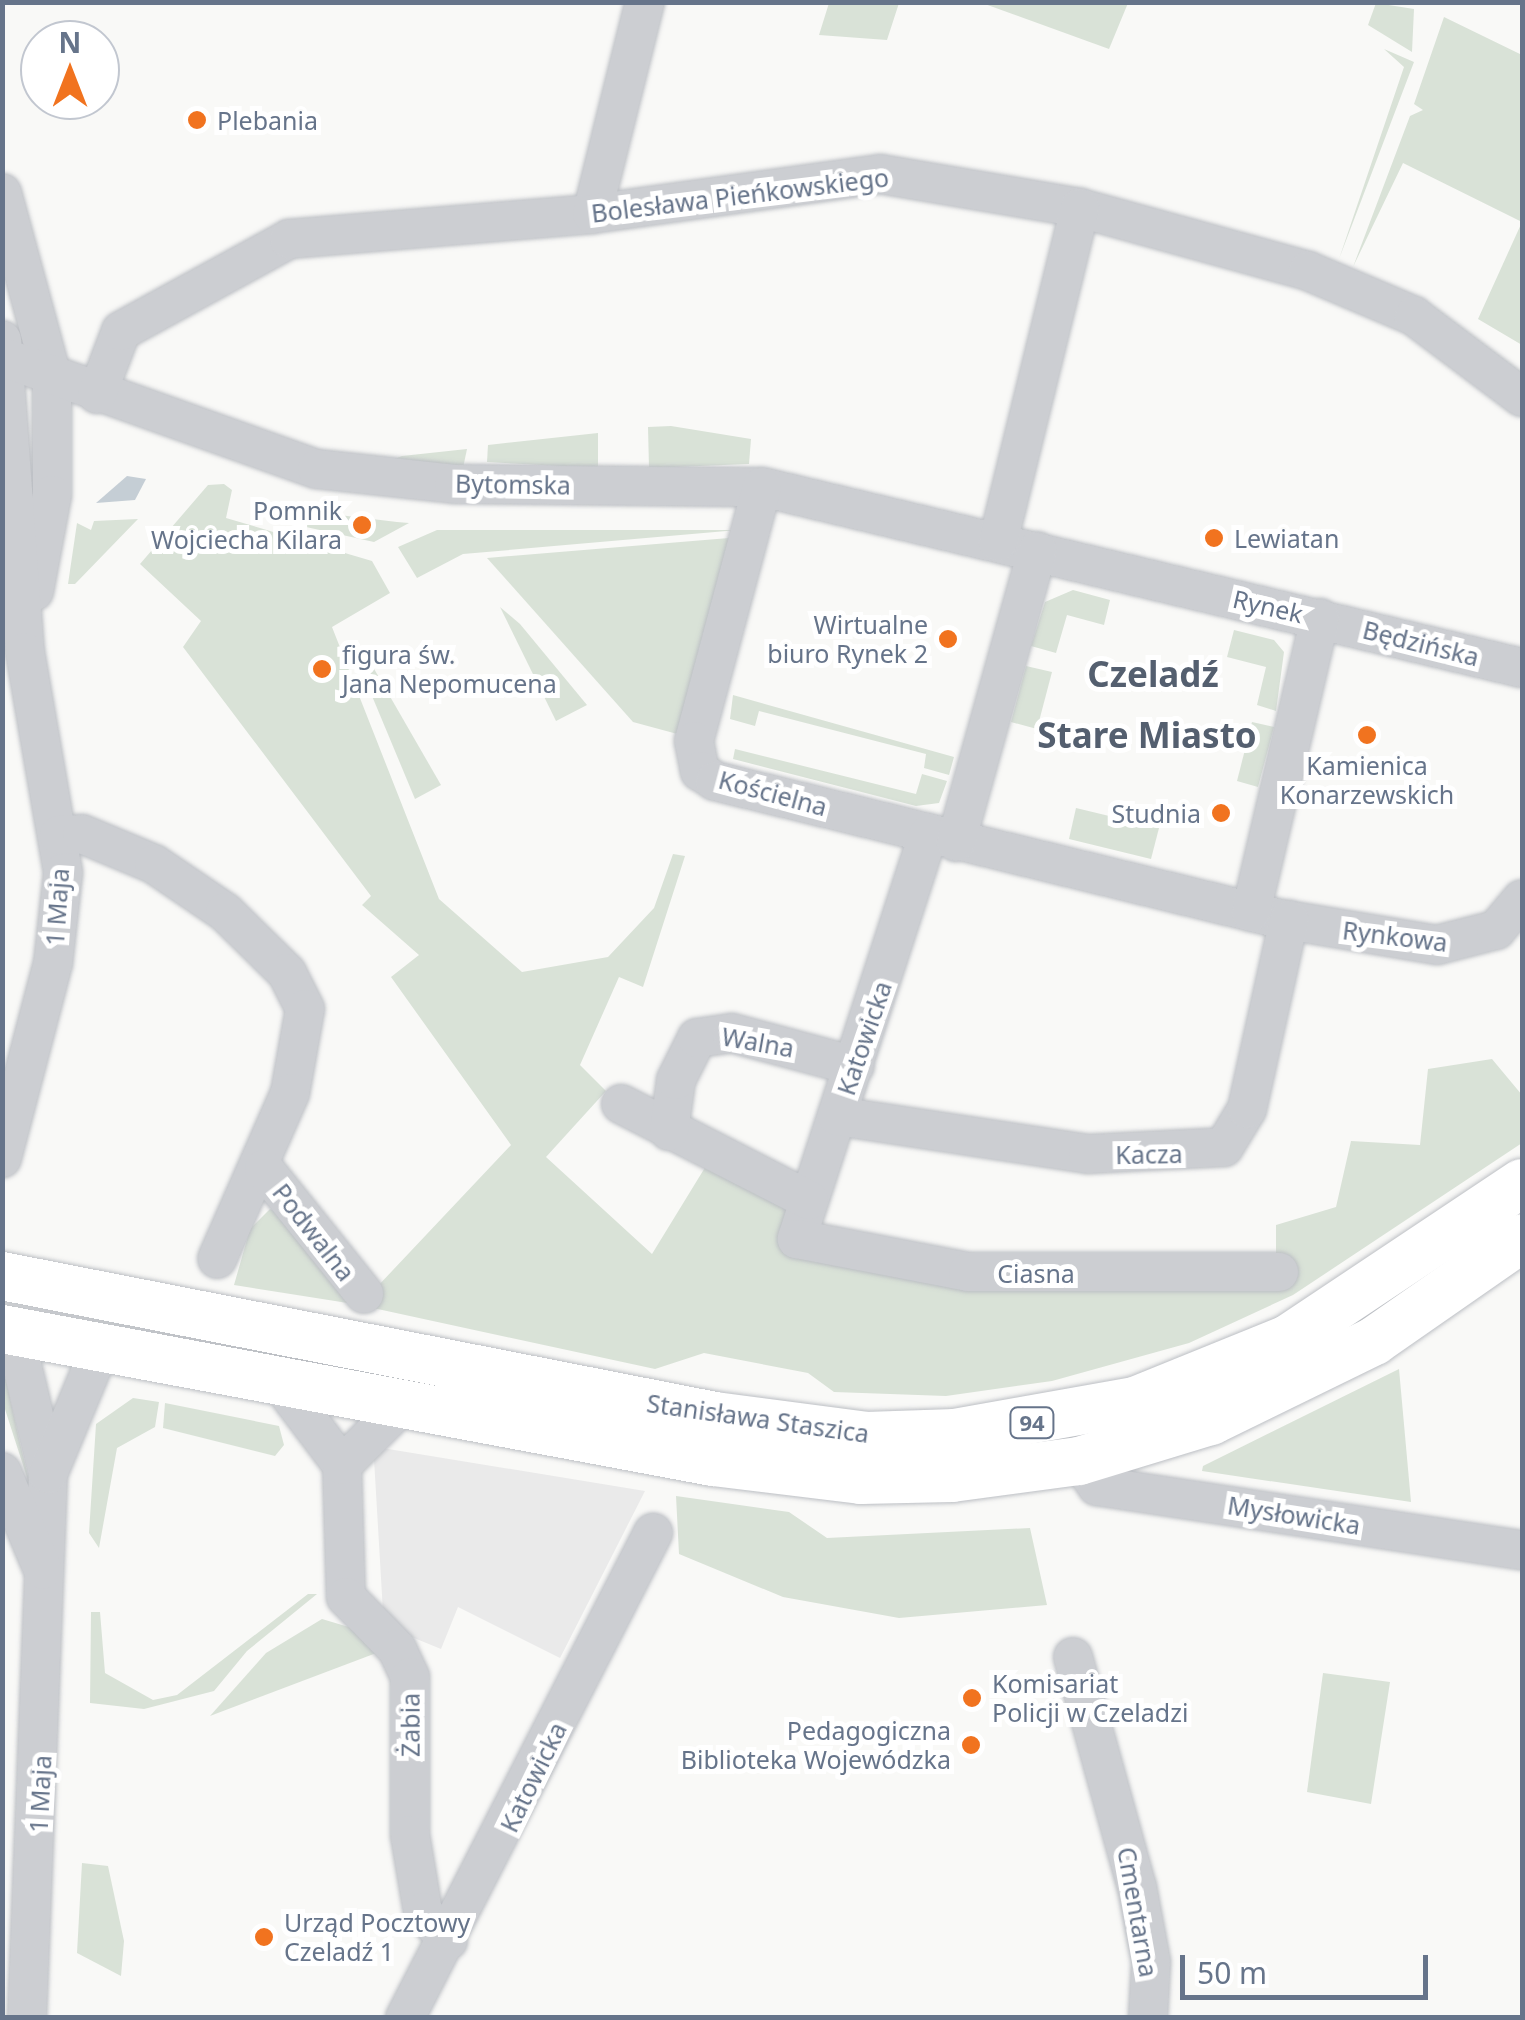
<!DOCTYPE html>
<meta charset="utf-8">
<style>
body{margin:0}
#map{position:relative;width:1525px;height:2020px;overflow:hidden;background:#f9f9f7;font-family:"Noto Sans",sans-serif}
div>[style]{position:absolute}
.built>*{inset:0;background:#eaeaea}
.green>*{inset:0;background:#d9e2d7}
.water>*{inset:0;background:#c5ced5}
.roads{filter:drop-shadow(0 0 2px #bcbfc4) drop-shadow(0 0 2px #bcbfc4)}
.minor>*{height:38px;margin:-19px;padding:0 19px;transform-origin:19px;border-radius:19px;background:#ccced2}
.major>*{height:48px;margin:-24px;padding:0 24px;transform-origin:24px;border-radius:24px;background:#fff}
.dots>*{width:28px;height:28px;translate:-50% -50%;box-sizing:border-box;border:5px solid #fff;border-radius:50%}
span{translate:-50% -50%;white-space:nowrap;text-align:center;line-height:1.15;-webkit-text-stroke:10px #fff;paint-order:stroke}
.shield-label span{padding:2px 8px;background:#fff;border:2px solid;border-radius:8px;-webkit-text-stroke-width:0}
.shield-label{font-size:22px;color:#66748a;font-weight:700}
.poi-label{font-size:25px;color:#66748a}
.left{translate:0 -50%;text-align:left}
.right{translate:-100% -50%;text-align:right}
.street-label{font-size:25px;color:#66748a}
.district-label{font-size:35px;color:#545f6f;font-weight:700}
.frame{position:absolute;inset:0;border:5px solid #66748a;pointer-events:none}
.north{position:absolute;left:20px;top:20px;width:100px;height:100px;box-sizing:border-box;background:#fff;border:2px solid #c2c7d0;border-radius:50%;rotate:0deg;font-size:28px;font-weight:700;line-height:40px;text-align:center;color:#66748a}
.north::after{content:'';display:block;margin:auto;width:35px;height:45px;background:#f1731f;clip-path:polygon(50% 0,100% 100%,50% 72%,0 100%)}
.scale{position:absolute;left:1180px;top:1955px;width:248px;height:45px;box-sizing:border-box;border:5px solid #66748a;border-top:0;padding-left:12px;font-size:30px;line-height:35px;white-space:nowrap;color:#66748a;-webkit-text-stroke:8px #fff;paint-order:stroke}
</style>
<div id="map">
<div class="built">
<div style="clip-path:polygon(382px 1448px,645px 1491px,560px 1658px,458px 1607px,441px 1649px,397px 1631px,383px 1612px,374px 1459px)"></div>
</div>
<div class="green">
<div style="clip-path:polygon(829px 3px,829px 2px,899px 3px,887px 40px,819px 35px)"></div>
<div style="clip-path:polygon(982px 3px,1128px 2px,1128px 3px,1109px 49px)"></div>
<div style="clip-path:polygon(1376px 3px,1414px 9px,1412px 52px,1368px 25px)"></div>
<div style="clip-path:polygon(1444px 17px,1522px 55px,1522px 345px,1478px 319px,1522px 222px,1403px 163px,1353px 267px,1410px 116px,1423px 110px,1414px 104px)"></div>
<div style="clip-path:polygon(1384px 49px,1414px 62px,1339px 259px,1404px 67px)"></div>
<div style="clip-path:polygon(671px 426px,751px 439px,749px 464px,649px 468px,648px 427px)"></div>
<div style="clip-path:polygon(598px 433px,598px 468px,487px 462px,488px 445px)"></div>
<div style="clip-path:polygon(467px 449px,463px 468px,392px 460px,402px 456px)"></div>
<div style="clip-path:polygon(224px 484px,232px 490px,226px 518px,372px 561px,390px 593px,332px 627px,439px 899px,522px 972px,608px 957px,654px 908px,673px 854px,685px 856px,643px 987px,619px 977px,580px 1065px,606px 1091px,546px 1157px,652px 1254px,709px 1161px,797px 1206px,789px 1244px,1276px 1277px,1276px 1225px,1336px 1207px,1351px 1141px,1420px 1145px,1428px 1069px,1492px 1059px,1522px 1095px,1522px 1143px,1293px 1295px,1189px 1343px,1052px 1381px,946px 1396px,834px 1392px,808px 1373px,704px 1353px,655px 1369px,373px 1308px,376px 1288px,511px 1145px,391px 977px,419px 955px,362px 905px,371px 896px,183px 647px,201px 621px,140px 564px,208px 485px)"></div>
<div style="clip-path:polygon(314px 512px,397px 522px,409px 523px,374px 542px,306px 527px)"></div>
<div style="clip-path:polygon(138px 519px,75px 584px,68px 584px,77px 523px,91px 530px,94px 521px)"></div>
<div style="clip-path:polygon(437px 530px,738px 530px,463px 554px,417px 578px,398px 547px)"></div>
<div style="clip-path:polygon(729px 538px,681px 735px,633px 722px,487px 558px)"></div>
<div style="clip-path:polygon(1073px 590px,1110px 600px,1104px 625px,1067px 615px,1056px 653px,1031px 646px,1045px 602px)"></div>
<div style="clip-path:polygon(500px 607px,520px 624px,587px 705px,556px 721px)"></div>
<div style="clip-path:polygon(1234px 630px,1274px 640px,1284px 652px,1276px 711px,1257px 705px,1266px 667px,1227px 657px)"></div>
<div style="clip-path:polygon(1026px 666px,1052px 672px,1037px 729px,1011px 722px)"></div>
<div style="clip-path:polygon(373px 667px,441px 785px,415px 799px,367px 684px)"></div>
<div style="clip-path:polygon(733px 695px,954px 757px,949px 775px,924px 768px,926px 754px,759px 711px,755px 726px,730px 719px)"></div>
<div style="clip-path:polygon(1252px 722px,1274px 727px,1258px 787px,1237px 781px)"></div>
<div style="clip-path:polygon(735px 749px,916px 794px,922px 774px,947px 781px,939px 803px,916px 806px,733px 759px)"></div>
<div style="clip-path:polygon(1076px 808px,1159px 828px,1151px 859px,1069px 839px)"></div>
<div style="clip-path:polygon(270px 1209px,282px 1215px,354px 1304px,234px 1285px,250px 1229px)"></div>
<div style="clip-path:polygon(2px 1362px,20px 1443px,33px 1496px,3px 1403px)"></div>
<div style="clip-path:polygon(1399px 1369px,1411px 1502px,1202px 1471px,1203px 1466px)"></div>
<div style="clip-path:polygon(133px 1398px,159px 1402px,155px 1427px,117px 1448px,99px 1548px,89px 1533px,96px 1424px)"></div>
<div style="clip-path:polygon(165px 1403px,279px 1426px,284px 1445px,275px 1456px,163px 1428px)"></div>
<div style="clip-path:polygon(676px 1496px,789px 1512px,827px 1538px,1030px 1528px,1047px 1605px,899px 1618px,783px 1597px,679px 1554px)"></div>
<div style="clip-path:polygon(308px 1594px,317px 1594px,247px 1651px,214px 1691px,144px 1709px,90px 1703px,91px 1612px,100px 1612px,105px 1673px,153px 1700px,177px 1695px)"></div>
<div style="clip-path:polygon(322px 1619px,362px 1631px,379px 1652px,210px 1716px,266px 1653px)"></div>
<div style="clip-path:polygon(1323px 1673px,1390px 1682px,1371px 1804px,1307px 1792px)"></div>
<div style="clip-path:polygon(82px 1863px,108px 1866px,124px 1941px,121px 1976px,77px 1953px)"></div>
</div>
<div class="water">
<div style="clip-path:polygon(127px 476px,146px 479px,135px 500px,96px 503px)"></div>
</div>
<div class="roads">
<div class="minor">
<div style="left:2px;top:193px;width:191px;rotate:74.8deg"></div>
<div style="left:52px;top:377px;width:118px;rotate:90deg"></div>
<div style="left:52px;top:495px;width:98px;rotate:100.6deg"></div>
<div style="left:592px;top:214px;width:219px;rotate:-76deg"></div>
<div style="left:2px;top:340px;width:313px;rotate:85.8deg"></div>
<div style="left:25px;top:652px;width:224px;rotate:80.2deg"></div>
<div style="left:63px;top:873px;width:91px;rotate:96.3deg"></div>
<div style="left:53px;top:963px;width:202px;rotate:104.7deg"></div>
<div style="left:2px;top:357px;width:334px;rotate:19.6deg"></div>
<div style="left:317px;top:469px;width:138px;rotate:6.2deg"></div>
<div style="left:454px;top:484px;width:308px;rotate:0.6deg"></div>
<div style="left:762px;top:487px;width:781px;rotate:13.4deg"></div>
<div style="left:97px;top:394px;width:67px;rotate:-69.1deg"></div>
<div style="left:121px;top:331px;width:192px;rotate:-28.7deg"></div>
<div style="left:289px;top:239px;width:304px;rotate:-4.7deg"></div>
<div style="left:592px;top:214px;width:291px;rotate:-7.9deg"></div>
<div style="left:880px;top:174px;width:203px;rotate:9.6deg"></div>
<div style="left:1080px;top:208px;width:237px;rotate:15.4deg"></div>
<div style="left:1308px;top:271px;width:115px;rotate:23deg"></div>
<div style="left:1414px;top:316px;width:135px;rotate:36.9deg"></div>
<div style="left:762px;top:487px;width:263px;rotate:105deg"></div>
<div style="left:694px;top:741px;width:31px;rotate:79deg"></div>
<div style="left:700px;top:771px;width:18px;rotate:34deg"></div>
<div style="left:715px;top:781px;width:583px;rotate:13.7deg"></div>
<div style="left:1281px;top:919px;width:158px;rotate:9.5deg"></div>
<div style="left:1437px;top:945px;width:61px;rotate:-14.3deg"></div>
<div style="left:1496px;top:930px;width:40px;rotate:-50deg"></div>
<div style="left:998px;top:542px;width:344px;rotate:-76.2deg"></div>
<div style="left:59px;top:835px;width:23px;rotate:-2deg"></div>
<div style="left:82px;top:834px;width:78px;rotate:22.6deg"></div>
<div style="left:154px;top:864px;width:86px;rotate:34.1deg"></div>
<div style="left:225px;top:912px;width:87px;rotate:44.5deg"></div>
<div style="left:287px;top:973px;width:40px;rotate:63.4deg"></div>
<div style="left:305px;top:1009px;width:85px;rotate:100.1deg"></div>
<div style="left:290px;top:1093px;width:181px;rotate:113.7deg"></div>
<div style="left:928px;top:835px;width:425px;rotate:108deg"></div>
<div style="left:797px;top:1239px;width:174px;rotate:10.9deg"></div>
<div style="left:968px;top:1272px;width:311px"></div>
<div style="left:956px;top:842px;width:302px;rotate:-74.4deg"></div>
<div style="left:1251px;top:912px;width:302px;rotate:-76.8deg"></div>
<div style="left:621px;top:1104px;width:211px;rotate:27.1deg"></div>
<div style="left:837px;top:1116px;width:254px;rotate:8.6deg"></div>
<div style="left:1088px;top:1154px;width:136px;rotate:-2.9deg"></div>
<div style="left:1224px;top:1147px;width:44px;rotate:-58.8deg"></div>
<div style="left:1247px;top:1109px;width:194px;rotate:-77.5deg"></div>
<div style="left:669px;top:1131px;width:51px;rotate:-82.2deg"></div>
<div style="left:676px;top:1080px;width:47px;rotate:-63.4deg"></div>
<div style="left:697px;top:1038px;width:35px;rotate:-8deg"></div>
<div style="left:732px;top:1033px;width:127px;rotate:15deg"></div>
<div style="left:264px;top:1169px;width:160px;rotate:51.3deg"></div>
<div style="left:2px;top:1339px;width:25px;rotate:45deg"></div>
<div style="left:20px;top:1357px;width:120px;rotate:76.5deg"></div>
<div style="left:48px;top:1474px;width:544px;rotate:92.21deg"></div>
<div style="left:281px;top:1384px;width:101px;rotate:53deg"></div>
<div style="left:342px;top:1465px;width:132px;rotate:88.3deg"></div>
<div style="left:346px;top:1597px;width:73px;rotate:45.6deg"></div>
<div style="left:397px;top:1649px;width:31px;rotate:65deg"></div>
<div style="left:410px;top:1677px;width:158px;rotate:90deg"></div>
<div style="left:410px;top:1835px;width:78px;rotate:80.4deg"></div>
<div style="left:423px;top:1912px;width:38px;rotate:49deg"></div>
<div style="left:1079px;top:1461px;width:31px;rotate:54deg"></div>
<div style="left:1097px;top:1486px;width:430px;rotate:8.6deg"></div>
<div style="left:342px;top:1465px;width:83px;rotate:-45deg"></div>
<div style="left:2px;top:1472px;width:106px;rotate:67.3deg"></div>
<div style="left:48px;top:1474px;width:133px;rotate:-67.5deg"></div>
<div style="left:1073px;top:1657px;width:239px;rotate:74.5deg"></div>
<div style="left:1137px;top:1887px;width:76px;rotate:79.4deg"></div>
<div style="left:1151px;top:1962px;width:56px;rotate:93.1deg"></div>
<div style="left:405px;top:2018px;width:545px;rotate:-62.92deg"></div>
</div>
<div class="major">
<div style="left:2px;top:1276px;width:727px;rotate:11.11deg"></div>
<div style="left:715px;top:1416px;width:152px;rotate:7.5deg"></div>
<div style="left:866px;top:1436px;width:89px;rotate:-1.9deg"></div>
<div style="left:955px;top:1433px;width:183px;rotate:-10.1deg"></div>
<div style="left:1135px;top:1401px;width:165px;rotate:-22.1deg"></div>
<div style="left:1288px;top:1339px;width:281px;rotate:-33.7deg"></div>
<div style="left:2px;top:1329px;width:723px;rotate:10.6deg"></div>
<div style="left:713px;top:1462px;width:149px;rotate:6.9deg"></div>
<div style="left:861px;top:1480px;width:91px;rotate:-1.3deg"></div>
<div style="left:952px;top:1478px;width:128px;rotate:-7.6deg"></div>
<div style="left:1079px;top:1461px;width:138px;rotate:-16.9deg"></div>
<div style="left:1211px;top:1421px;width:182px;rotate:-26.1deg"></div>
<div style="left:1374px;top:1341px;width:180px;rotate:-34.8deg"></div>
</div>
</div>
<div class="dots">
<div style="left:197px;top:120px;background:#f1731f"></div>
<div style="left:362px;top:525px;background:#f1731f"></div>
<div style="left:1214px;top:538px;background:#f1731f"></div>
<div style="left:948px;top:639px;background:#f1731f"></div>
<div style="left:322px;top:669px;background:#f1731f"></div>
<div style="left:1367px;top:735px;background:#f1731f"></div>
<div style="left:1221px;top:813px;background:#f1731f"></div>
<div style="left:972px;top:1698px;background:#f1731f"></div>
<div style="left:971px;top:1745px;background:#f1731f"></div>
<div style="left:264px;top:1937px;background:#f1731f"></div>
</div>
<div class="shield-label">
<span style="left:1032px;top:1423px">94</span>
</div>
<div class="poi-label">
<span class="left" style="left:217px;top:120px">Plebania</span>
<span class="right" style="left:342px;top:525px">Pomnik<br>Wojciecha Kilara</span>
<span class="left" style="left:1234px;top:538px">Lewiatan</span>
<span class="right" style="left:928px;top:639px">Wirtualne<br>biuro Rynek 2</span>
<span class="left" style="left:342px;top:669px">figura św.<br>Jana Nepomucena</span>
<span style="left:1367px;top:780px">Kamienica<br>Konarzewskich</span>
<span class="right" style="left:1201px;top:813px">Studnia</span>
<span class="left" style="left:992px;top:1698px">Komisariat<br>Policji w Czeladzi</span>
<span class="right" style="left:951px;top:1745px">Pedagogiczna<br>Biblioteka Wojewódzka</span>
<span class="left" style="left:284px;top:1937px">Urząd Pocztowy<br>Czeladź 1</span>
</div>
<div class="street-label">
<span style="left:740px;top:195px;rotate:-7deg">Bolesława Pieńkowskiego</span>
<span style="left:513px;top:484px;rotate:1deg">Bytomska</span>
<span style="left:1268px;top:606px;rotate:13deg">Rynek</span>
<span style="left:1421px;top:643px;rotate:14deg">Będzińska</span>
<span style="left:773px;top:793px;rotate:15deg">Kościelna</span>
<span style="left:57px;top:907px;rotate:-86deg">1 Maja</span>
<span style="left:1395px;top:936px;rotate:7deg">Rynkowa</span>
<span style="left:864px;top:1038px;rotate:-71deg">Katowicka</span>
<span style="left:758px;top:1042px;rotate:10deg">Walna</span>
<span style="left:1149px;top:1154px;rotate:-1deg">Kacza</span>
<span style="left:314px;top:1232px;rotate:52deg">Podwalna</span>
<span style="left:1036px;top:1273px">Ciasna</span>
<span style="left:758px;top:1418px;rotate:8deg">Stanisława Staszica</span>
<span style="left:1294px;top:1515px;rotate:9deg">Mysłowicka</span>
<span style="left:410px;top:1725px;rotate:-90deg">Żabia</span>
<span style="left:533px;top:1777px;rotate:-64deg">Katowicka</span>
<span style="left:40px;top:1794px;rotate:-87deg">1 Maja</span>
<span style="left:1138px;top:1912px;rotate:80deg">Cmentarna</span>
</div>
<div class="district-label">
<span style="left:1153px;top:674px">Czeladź</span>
<span style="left:1147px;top:735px">Stare Miasto</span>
</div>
<div class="frame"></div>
<div class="north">N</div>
<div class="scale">50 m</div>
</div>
